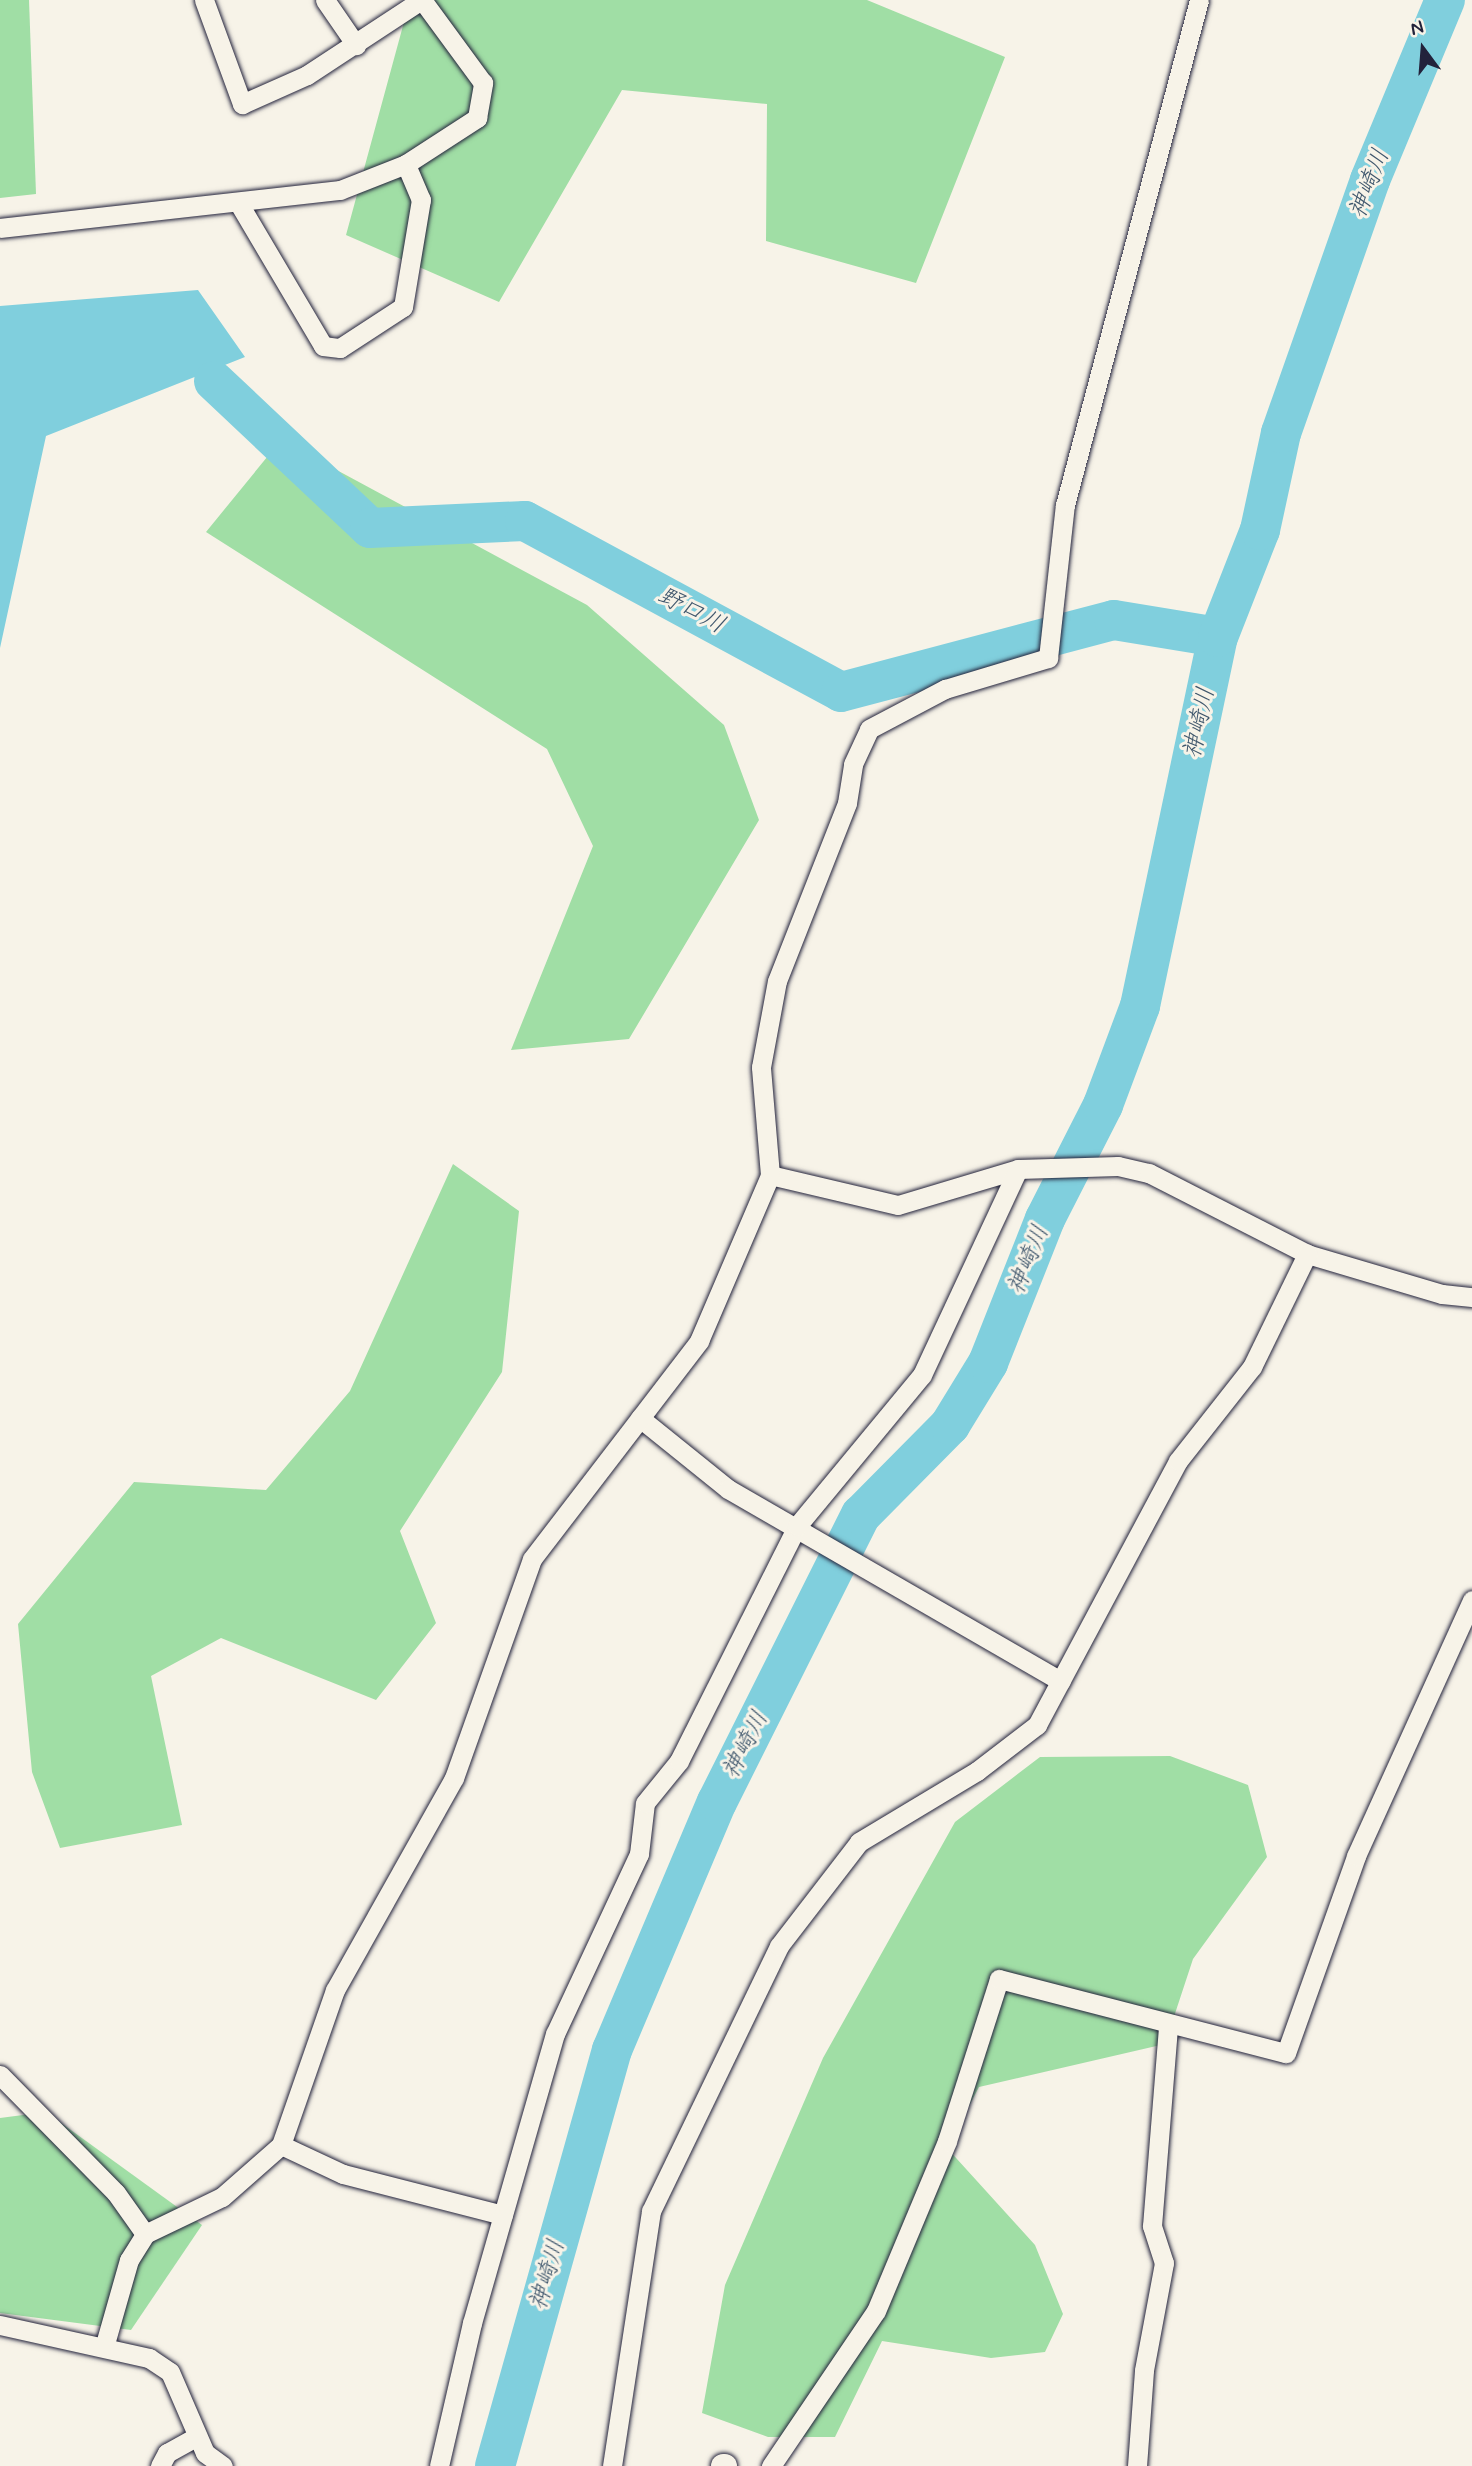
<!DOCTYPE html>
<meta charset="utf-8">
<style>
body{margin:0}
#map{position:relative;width:1472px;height:2466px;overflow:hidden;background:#f7f3e8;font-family:Mynerve,"Klee One",sans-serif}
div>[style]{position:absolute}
.green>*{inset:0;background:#a0dea5}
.water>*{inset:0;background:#80cfdd}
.river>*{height:40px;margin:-20px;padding:0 20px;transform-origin:20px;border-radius:20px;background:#80cfdd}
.roads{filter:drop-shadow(0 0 2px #22223b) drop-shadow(0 0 2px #22223b)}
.minor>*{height:19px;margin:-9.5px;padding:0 9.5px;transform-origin:9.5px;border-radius:9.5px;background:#f7f3e8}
.tertiary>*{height:24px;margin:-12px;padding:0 12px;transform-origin:12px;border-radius:12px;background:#f7f3e8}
span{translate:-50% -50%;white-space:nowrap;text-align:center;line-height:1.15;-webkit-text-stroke:6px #f7f3e8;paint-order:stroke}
.water-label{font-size:24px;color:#3e566c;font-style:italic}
.north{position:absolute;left:1388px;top:14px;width:70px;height:70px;-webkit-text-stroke:5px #f7f3e8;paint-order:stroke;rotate:344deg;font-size:19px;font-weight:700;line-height:28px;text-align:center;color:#22223b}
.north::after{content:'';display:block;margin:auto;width:24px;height:32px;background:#22223b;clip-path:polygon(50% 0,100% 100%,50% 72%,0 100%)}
</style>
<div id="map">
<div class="green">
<div style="clip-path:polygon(0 0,29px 0,36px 194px,0 198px)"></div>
<div style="clip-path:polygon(410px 0,867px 0,1005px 57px,916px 283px,766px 241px,767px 104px,622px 90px,499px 302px,346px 235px)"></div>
<div style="clip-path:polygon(281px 440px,587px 605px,724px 725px,759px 820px,629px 1039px,511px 1050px,593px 846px,547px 749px,206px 532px)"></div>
<div style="clip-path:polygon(453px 1164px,519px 1211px,502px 1372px,400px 1531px,436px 1623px,376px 1700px,221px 1638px,151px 1676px,182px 1825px,60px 1848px,32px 1772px,18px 1624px,134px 1482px,266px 1490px,350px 1391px)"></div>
<div style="clip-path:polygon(1170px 1756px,1248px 1785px,1267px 1857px,1193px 1959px,1165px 2044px,979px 2087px,947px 2148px,1035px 2245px,1063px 2314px,1045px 2352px,991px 2358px,882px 2341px,835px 2437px,768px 2437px,702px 2413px,725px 2285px,823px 2058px,955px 1822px,1040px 1757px)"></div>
<div style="clip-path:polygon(46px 2112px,202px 2225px,131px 2330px,0 2313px,0 2118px)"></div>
</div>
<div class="water">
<div style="clip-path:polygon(198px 290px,245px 357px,46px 436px,0 648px,0 306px)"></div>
</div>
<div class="river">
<div style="left:214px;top:381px;width:214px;rotate:43.3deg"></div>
<div style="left:370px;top:528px;width:155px;rotate:-2.6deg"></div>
<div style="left:525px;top:521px;width:359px;rotate:28.4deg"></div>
<div style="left:841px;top:692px;width:282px;rotate:-14.8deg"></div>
<div style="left:1114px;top:620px;width:105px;rotate:9.3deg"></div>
<div style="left:495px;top:2466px;width:432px;rotate:-74.3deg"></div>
<div style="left:612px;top:2050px;width:269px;rotate:-67.1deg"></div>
<div style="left:717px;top:1802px;width:321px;rotate:-63.4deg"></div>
<div style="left:861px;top:1515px;width:127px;rotate:-45.3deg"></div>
<div style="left:950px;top:1425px;width:73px;rotate:-58.5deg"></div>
<div style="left:988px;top:1363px;width:155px;rotate:-68.4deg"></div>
<div style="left:1045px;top:1219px;width:128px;rotate:-63deg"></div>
<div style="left:1103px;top:1105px;width:106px;rotate:-69.5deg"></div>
<div style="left:1140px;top:1006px;width:377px;rotate:-78.1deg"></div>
<div style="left:1218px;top:637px;width:115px;rotate:-68.6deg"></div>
<div style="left:1260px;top:530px;width:99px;rotate:-77.8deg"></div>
<div style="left:1281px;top:433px;width:268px;rotate:-70.6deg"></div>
<div style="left:1370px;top:180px;width:195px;rotate:-67.4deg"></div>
</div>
<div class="roads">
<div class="minor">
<div style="left:204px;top:0;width:111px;rotate:69.9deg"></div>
<div style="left:242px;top:104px;width:71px;rotate:-24deg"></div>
<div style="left:307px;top:75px;width:136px;rotate:-33.3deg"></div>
<div style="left:325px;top:0;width:55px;rotate:55.4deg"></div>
<div style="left:238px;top:202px;width:167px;rotate:59.4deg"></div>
<div style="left:323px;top:346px;width:17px;rotate:7deg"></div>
<div style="left:340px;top:348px;width:75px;rotate:-33.1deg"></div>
<div style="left:403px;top:307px;width:109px;rotate:-80.5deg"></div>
<div style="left:421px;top:200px;width:39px;rotate:-113deg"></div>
<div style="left:0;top:228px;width:342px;rotate:-6.4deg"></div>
<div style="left:340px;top:190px;width:71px;rotate:-21.5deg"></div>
<div style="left:406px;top:164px;width:85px;rotate:-32.9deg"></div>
<div style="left:477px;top:118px;width:36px;rotate:-80deg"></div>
<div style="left:483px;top:83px;width:103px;rotate:-126.3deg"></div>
<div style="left:770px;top:1175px;width:131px;rotate:13.2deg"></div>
<div style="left:898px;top:1205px;width:125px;rotate:-16.7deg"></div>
<div style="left:1018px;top:1169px;width:100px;rotate:-1.7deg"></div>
<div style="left:1118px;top:1166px;width:32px;rotate:13deg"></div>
<div style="left:1149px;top:1173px;width:178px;rotate:27.1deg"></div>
<div style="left:1307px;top:1254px;width:141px;rotate:16.5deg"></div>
<div style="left:1442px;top:1294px;width:30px;rotate:6deg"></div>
<div style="left:640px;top:1418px;width:113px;rotate:38.9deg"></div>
<div style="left:728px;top:1489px;width:384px;rotate:30deg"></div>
<div style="left:0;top:2075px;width:165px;rotate:45.5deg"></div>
<div style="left:116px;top:2193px;width:50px;rotate:54.7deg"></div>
<div style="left:281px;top:2145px;width:68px;rotate:25.1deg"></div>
<div style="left:343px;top:2174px;width:165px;rotate:14.4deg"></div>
<div style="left:0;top:2325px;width:153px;rotate:12.5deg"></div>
<div style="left:149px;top:2358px;width:25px;rotate:34deg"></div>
<div style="left:170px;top:2372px;width:88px;rotate:66.6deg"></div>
<div style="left:205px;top:2453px;width:22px;rotate:36deg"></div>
<div style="left:105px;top:2344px;width:87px;rotate:-74.1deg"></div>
<div style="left:129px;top:2260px;width:31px;rotate:-58deg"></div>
<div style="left:145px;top:2234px;width:85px;rotate:-25.7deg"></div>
<div style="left:222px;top:2197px;width:79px;rotate:-41.4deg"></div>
<div style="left:281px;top:2145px;width:164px;rotate:-70.8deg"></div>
<div style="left:335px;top:1990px;width:243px;rotate:-60.7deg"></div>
<div style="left:454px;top:1778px;width:232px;rotate:-70.4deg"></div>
<div style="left:532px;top:1559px;width:275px;rotate:-52.5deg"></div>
<div style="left:699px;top:1341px;width:181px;rotate:-66.8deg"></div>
<div style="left:770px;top:1175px;width:108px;rotate:-94.8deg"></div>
<div style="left:761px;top:1067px;width:87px;rotate:-79.5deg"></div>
<div style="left:777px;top:981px;width:191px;rotate:-68.5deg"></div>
<div style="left:847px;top:803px;width:39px;rotate:-81deg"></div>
<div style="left:853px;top:764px;width:38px;rotate:-65deg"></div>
<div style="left:869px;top:729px;width:86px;rotate:-27.8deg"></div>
<div style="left:945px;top:689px;width:108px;rotate:-16.8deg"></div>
<div style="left:1048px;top:658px;width:154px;rotate:-83.7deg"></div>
<div style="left:1065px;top:505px;width:522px;rotate:-75.14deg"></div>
<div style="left:160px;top:2466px;width:15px;rotate:-62deg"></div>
<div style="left:167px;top:2453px;width:33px;rotate:-29deg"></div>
<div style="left:439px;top:2466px;width:147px;rotate:-77deg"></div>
<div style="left:472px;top:2323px;width:301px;rotate:-74deg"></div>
<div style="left:555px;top:2034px;width:199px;rotate:-65deg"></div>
<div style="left:639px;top:1854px;width:51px;rotate:-83.3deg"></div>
<div style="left:645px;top:1803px;width:54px;rotate:-51deg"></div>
<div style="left:679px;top:1761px;width:263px;rotate:-63.3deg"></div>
<div style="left:797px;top:1526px;width:196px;rotate:-50.4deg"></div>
<div style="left:922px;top:1375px;width:227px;rotate:-65deg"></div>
<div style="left:612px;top:2466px;width:258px;rotate:-81.3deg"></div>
<div style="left:651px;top:2211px;width:294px;rotate:-64.2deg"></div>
<div style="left:779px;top:1946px;width:131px;rotate:-52.4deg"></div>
<div style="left:859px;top:1842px;width:138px;rotate:-31deg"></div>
<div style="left:977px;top:1771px;width:76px;rotate:-37.5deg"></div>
<div style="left:1037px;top:1725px;width:299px;rotate:-61.9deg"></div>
<div style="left:1178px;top:1461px;width:120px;rotate:-51.8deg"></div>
<div style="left:1252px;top:1367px;width:126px;rotate:-64deg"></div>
<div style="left:771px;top:2466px;width:187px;rotate:-55.9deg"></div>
<div style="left:876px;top:2311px;width:184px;rotate:-67.3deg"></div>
<div style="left:947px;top:2141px;width:170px;rotate:-72.2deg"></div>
<div style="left:999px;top:1979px;width:296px;rotate:14.5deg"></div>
<div style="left:1286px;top:2053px;width:209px;rotate:-70.4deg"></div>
<div style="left:1356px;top:1856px;width:281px;rotate:-65.6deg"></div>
<div style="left:1137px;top:2466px;width:96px;rotate:-85.8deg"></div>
<div style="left:1144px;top:2370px;width:109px;rotate:-79.4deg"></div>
<div style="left:1164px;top:2263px;width:39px;rotate:-108deg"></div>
<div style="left:1152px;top:2226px;width:200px;rotate:-85.4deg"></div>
</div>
<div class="tertiary">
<div style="left:723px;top:2466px;width:2px"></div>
</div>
</div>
<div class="water-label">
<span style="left:1370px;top:184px;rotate:-69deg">神崎川</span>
<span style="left:691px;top:611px;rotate:28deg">野口川</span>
<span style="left:1200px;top:723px;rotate:-78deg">神崎川</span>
<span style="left:1029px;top:1260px;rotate:-68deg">神崎川</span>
<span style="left:746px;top:1745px;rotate:-63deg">神崎川</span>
<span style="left:548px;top:2275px;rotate:-74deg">神崎川</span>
</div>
<div class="north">N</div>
</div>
